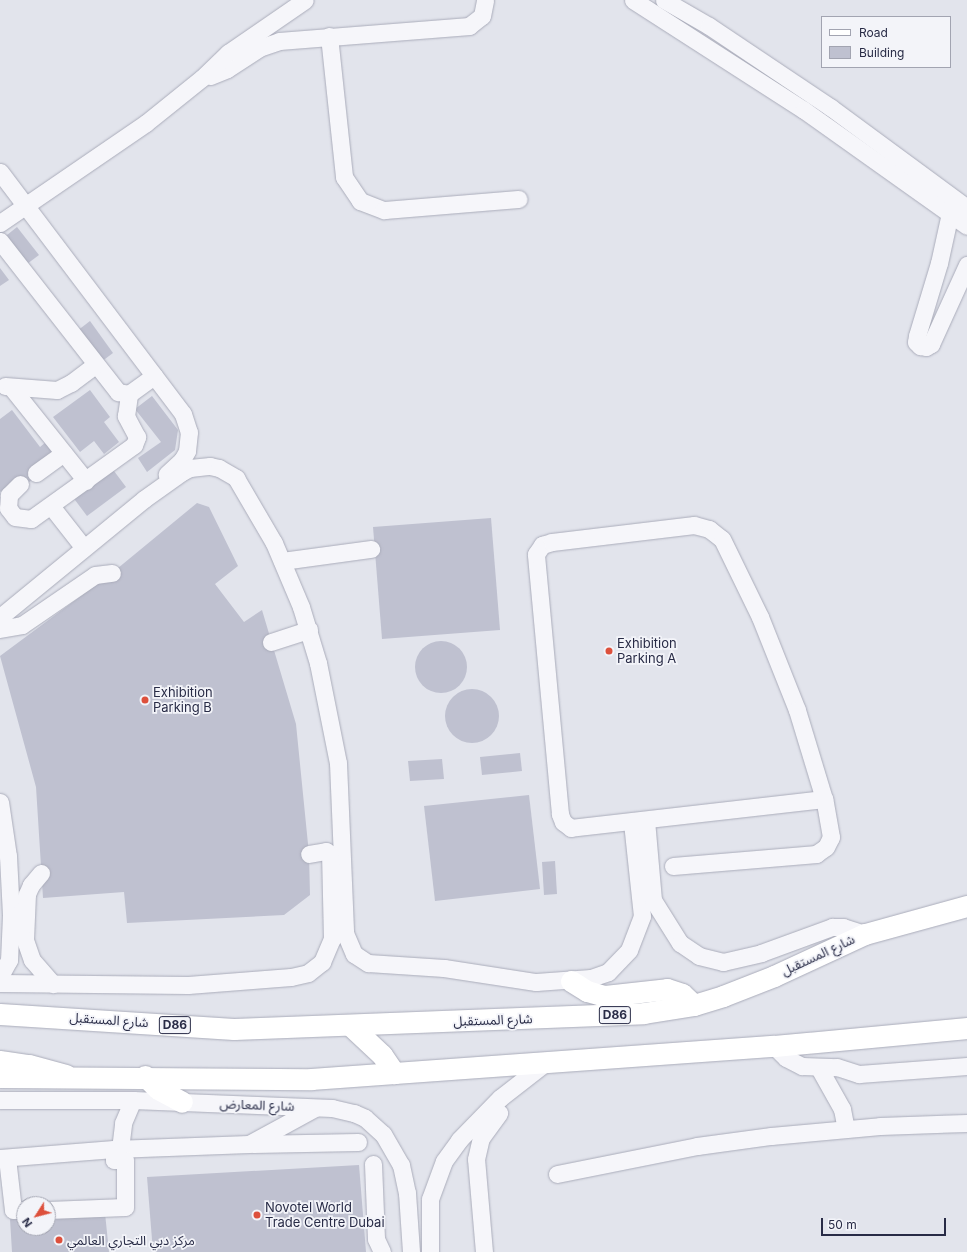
<!DOCTYPE html>
<meta charset="utf-8">
<style>
body{margin:0}
#map{position:relative;width:967px;height:1252px;overflow:hidden;background:#e2e4ec;font-family:Inter,"Noto Sans Arabic",sans-serif}
div>[style]{position:absolute}
.building>*{inset:0;background:#bfc1d0}
.round{border-radius:50%}
.roads{filter:drop-shadow(0 0 1px #aaacba) drop-shadow(0 0 1px #aaacba)}
.minor>*{height:17px;margin:-8.5px;padding:0 8.5px;transform-origin:8.5px;border-radius:8.5px;background:#f6f6fa}
.major>*{height:21px;margin:-10.5px;padding:0 10.5px;transform-origin:10.5px;border-radius:10.5px;background:#fff}
.highway>*{height:22px;margin:-11px;padding:0 11px;transform-origin:11px;border-radius:11px;background:#fff}
.dots>*{width:11px;height:11px;translate:-50% -50%;box-sizing:border-box;border:2px solid #f3f4f9;border-radius:50%}
span{translate:-50% -50%;white-space:nowrap;text-align:center;line-height:1.15;-webkit-text-stroke:3.5px #f3f4f9;paint-order:stroke}
.shield-label span{padding:1px 3px;background:#f3f4f9;border:1px solid;border-radius:3px;-webkit-text-stroke-width:0}
.shield-label{font-size:12px;color:#282b46;font-weight:700}
.poi-label{font-size:13px;color:#282b46}
.left{translate:0 -50%;text-align:left}
.street-label{font-size:13px;color:#282b46}
.legend{position:absolute;left:821px;top:16px;width:130px;height:52px;box-sizing:border-box;background:#f3f4f9;border:1px solid #a2a4b1;margin:0;padding:5px 7px;list-style:none;font-size:12px;color:#282b46}
.legend li{display:flex;align-items:center;gap:8px;height:20px}
.legend b{width:20px;border:1px solid #a2a4b1}
.north{position:absolute;left:16px;top:1196px;width:40px;height:40px;box-sizing:border-box;background:#f3f4f9;border:1px solid #a2a4b1;border-radius:50%;rotate:234deg;font-size:11px;font-weight:700;line-height:16px;text-align:center;color:#282b46}
.north::after{content:'';display:block;margin:auto;width:14px;height:18px;background:#dd503c;clip-path:polygon(50% 0,100% 100%,50% 72%,0 100%)}
.scale{position:absolute;left:821px;top:1218px;width:125px;height:18px;box-sizing:border-box;border:2px solid #282b46;border-top:0;padding-left:5px;font-size:12px;line-height:14px;white-space:nowrap;color:#282b46;-webkit-text-stroke:3px #f3f4f9;paint-order:stroke}
</style>
<div id="map">
<div class="building">
<div style="clip-path:polygon(17px 227px,39px 255px,23px 267px,2px 239px)"></div>
<div style="clip-path:polygon(0 268px,9px 280px,0 286px)"></div>
<div style="clip-path:polygon(90px 321px,113px 353px,101px 362px,77px 331px)"></div>
<div style="clip-path:polygon(90px 390px,110px 417px,104px 422px,119px 442px,104px 454px,94px 441px,80px 452px,53px 417px)"></div>
<div style="clip-path:polygon(152px 396px,178px 430px,175px 450px,147px 472px,138px 458px,161px 442px,135px 409px)"></div>
<div style="clip-path:polygon(12px 410px,40px 447px,46px 442px,53px 451px,38px 475px,23px 487px,17px 479px,0 492px,0 419px)"></div>
<div style="clip-path:polygon(111px 467px,126px 487px,87px 516px,72px 496px)"></div>
<div style="clip-path:polygon(197px 503px,209px 507px,238px 566px,215px 584px,244px 622px,262px 610px,296px 724px,309px 854px,310px 895px,284px 915px,127px 923px,124px 892px,43px 898px,36px 787px,0 656px,112px 573px)"></div>
<div style="clip-path:polygon(491px 518px,500px 630px,382px 639px,373px 527px)"></div>
<div class="round" style="left:415px;top:641px;width:52px;height:52px"></div>
<div class="round" style="left:445px;top:689px;width:54px;height:54px"></div>
<div style="clip-path:polygon(520px 753px,522px 771px,482px 775px,480px 757px)"></div>
<div style="clip-path:polygon(442px 759px,444px 779px,410px 781px,408px 761px)"></div>
<div style="clip-path:polygon(529px 795px,540px 889px,435px 901px,424px 806px)"></div>
<div style="clip-path:polygon(555px 861px,557px 894px,544px 895px,542px 862px)"></div>
<div style="clip-path:polygon(359px 1165px,366px 1252px,153px 1252px,147px 1177px)"></div>
<div style="clip-path:polygon(105px 1213px,109px 1252px,12px 1252px,10px 1219px,24px 1218px,24px 1228px,48px 1228px,48px 1217px)"></div>
</div>
<div class="roads">
<div class="minor">
<div style="left:633px;top:0;width:203px;rotate:32.8deg"></div>
<div style="left:804px;top:110px;width:200px;rotate:35.4deg"></div>
<div style="left:664px;top:0;width:52px;rotate:30deg"></div>
<div style="left:709px;top:26px;width:146px;rotate:33.8deg"></div>
<div style="left:830px;top:107px;width:170px;rotate:36.4deg"></div>
<div style="left:329px;top:36px;width:142px;rotate:83.9deg"></div>
<div style="left:344px;top:177px;width:29px;rotate:56deg"></div>
<div style="left:360px;top:201px;width:26px;rotate:21deg"></div>
<div style="left:384px;top:210px;width:135px;rotate:-4.7deg"></div>
<div style="left:210px;top:76px;width:18px;rotate:-22deg"></div>
<div style="left:227px;top:69px;width:38px;rotate:-33deg"></div>
<div style="left:259px;top:48px;width:21px;rotate:-19deg"></div>
<div style="left:279px;top:41px;width:191px;rotate:-4.5deg"></div>
<div style="left:469px;top:26px;width:16px;rotate:-38deg"></div>
<div style="left:482px;top:16px;width:16px;rotate:-79deg"></div>
<div style="left:0;top:172px;width:303px;rotate:52.9deg"></div>
<div style="left:183px;top:414px;width:19px;rotate:72deg"></div>
<div style="left:189px;top:432px;width:19px;rotate:96deg"></div>
<div style="left:187px;top:451px;width:10px;rotate:119deg"></div>
<div style="left:182px;top:460px;width:21px;rotate:137deg"></div>
<div style="left:952px;top:204px;width:60px;rotate:102.4deg"></div>
<div style="left:939px;top:263px;width:76px;rotate:106.8deg"></div>
<div style="left:917px;top:336px;width:6px;rotate:99deg"></div>
<div style="left:916px;top:342px;width:6px;rotate:45deg"></div>
<div style="left:920px;top:346px;width:6px;rotate:9deg"></div>
<div style="left:926px;top:347px;width:6px;rotate:-31deg"></div>
<div style="left:931px;top:344px;width:87px;rotate:-65.5deg"></div>
<div style="left:0;top:223px;width:177px;rotate:-34.4deg"></div>
<div style="left:146px;top:123px;width:72px;rotate:-38.8deg"></div>
<div style="left:202px;top:78px;width:36px;rotate:-44deg"></div>
<div style="left:228px;top:53px;width:93px;rotate:-34.5deg"></div>
<div style="left:0;top:241px;width:192px;rotate:52deg"></div>
<div style="left:118px;top:392px;width:11px;rotate:10deg"></div>
<div style="left:129px;top:394px;width:31px;rotate:-36deg"></div>
<div style="left:5px;top:386px;width:52px;rotate:4.4deg"></div>
<div style="left:57px;top:390px;width:16px;rotate:-27deg"></div>
<div style="left:71px;top:383px;width:31px;rotate:-37deg"></div>
<div style="left:11px;top:387px;width:120px;rotate:51.4deg"></div>
<div style="left:36px;top:473px;width:34px;rotate:-36deg"></div>
<div style="left:20px;top:484px;width:16px;rotate:135deg"></div>
<div style="left:9px;top:495px;width:13px;rotate:94deg"></div>
<div style="left:8px;top:508px;width:11px;rotate:52deg"></div>
<div style="left:15px;top:517px;width:16px;rotate:7deg"></div>
<div style="left:31px;top:519px;width:127px;rotate:-35.7deg"></div>
<div style="left:134px;top:445px;width:9px;rotate:-69deg"></div>
<div style="left:137px;top:437px;width:24px;rotate:-118deg"></div>
<div style="left:126px;top:416px;width:22px;rotate:-82deg"></div>
<div style="left:51px;top:506px;width:53px;rotate:51.8deg"></div>
<div style="left:694px;top:525px;width:16px;rotate:15deg"></div>
<div style="left:709px;top:529px;width:16px;rotate:38deg"></div>
<div style="left:722px;top:539px;width:87px;rotate:64deg"></div>
<div style="left:760px;top:617px;width:100px;rotate:68.3deg"></div>
<div style="left:797px;top:710px;width:93px;rotate:73.1deg"></div>
<div style="left:824px;top:799px;width:255px;rotate:173.5deg"></div>
<div style="left:571px;top:828px;width:10px;rotate:-143deg"></div>
<div style="left:563px;top:822px;width:9px;rotate:-111deg"></div>
<div style="left:560px;top:814px;width:261px;rotate:-95.3deg"></div>
<div style="left:536px;top:554px;width:11px;rotate:-56deg"></div>
<div style="left:542px;top:545px;width:10px;rotate:-17deg"></div>
<div style="left:552px;top:542px;width:143px;rotate:-6.8deg"></div>
<div style="left:282px;top:561px;width:90px;rotate:-7.7deg"></div>
<div style="left:0;top:617px;width:186px;rotate:-39.3deg"></div>
<div style="left:144px;top:499px;width:47px;rotate:-35.4deg"></div>
<div style="left:182px;top:472px;width:9px;rotate:-27deg"></div>
<div style="left:190px;top:468px;width:20px;rotate:-6deg"></div>
<div style="left:210px;top:466px;width:9px;rotate:13deg"></div>
<div style="left:219px;top:468px;width:20px;rotate:30deg"></div>
<div style="left:236px;top:478px;width:75px;rotate:59.7deg"></div>
<div style="left:274px;top:543px;width:69px;rotate:67.1deg"></div>
<div style="left:301px;top:607px;width:59px;rotate:73.1deg"></div>
<div style="left:318px;top:663px;width:102px;rotate:78.7deg"></div>
<div style="left:338px;top:763px;width:170px;rotate:87.6deg"></div>
<div style="left:345px;top:933px;width:23px;rotate:67deg"></div>
<div style="left:354px;top:954px;width:17px;rotate:33deg"></div>
<div style="left:368px;top:963px;width:76px;rotate:3.8deg"></div>
<div style="left:444px;top:968px;width:93px;rotate:8.7deg"></div>
<div style="left:536px;top:982px;width:55px;rotate:-4.2deg"></div>
<div style="left:591px;top:978px;width:18px;rotate:-19deg"></div>
<div style="left:608px;top:972px;width:30px;rotate:-46deg"></div>
<div style="left:629px;top:950px;width:36px;rotate:-69deg"></div>
<div style="left:642px;top:916px;width:95px;rotate:-96.1deg"></div>
<div style="left:0;top:629px;width:22px;rotate:-10deg"></div>
<div style="left:22px;top:625px;width:88px;rotate:-34.4deg"></div>
<div style="left:95px;top:575px;width:17px;rotate:-7deg"></div>
<div style="left:271px;top:642px;width:40px;rotate:-18deg"></div>
<div style="left:0;top:802px;width:55px;rotate:81.6deg"></div>
<div style="left:8px;top:856px;width:59px;rotate:87.1deg"></div>
<div style="left:11px;top:915px;width:45px;rotate:92.5deg"></div>
<div style="left:9px;top:960px;width:18px;rotate:119deg"></div>
<div style="left:646px;top:820px;width:80px;rotate:85deg"></div>
<div style="left:653px;top:900px;width:51px;rotate:57.9deg"></div>
<div style="left:680px;top:943px;width:23px;rotate:34deg"></div>
<div style="left:699px;top:956px;width:25px;rotate:14deg"></div>
<div style="left:723px;top:962px;width:39px;rotate:-13deg"></div>
<div style="left:761px;top:953px;width:76px;rotate:-20.1deg"></div>
<div style="left:832px;top:927px;width:11px"></div>
<div style="left:843px;top:927px;width:23px;rotate:18deg"></div>
<div style="left:673px;top:866px;width:144px;rotate:-4.8deg"></div>
<div style="left:816px;top:854px;width:12px;rotate:-35deg"></div>
<div style="left:826px;top:847px;width:11px;rotate:-63deg"></div>
<div style="left:831px;top:837px;width:39px;rotate:-100deg"></div>
<div style="left:41px;top:873px;width:16px;rotate:130deg"></div>
<div style="left:31px;top:885px;width:10px;rotate:114deg"></div>
<div style="left:27px;top:894px;width:46px;rotate:92.5deg"></div>
<div style="left:25px;top:940px;width:21px;rotate:71deg"></div>
<div style="left:32px;top:960px;width:32px;rotate:49deg"></div>
<div style="left:0;top:983px;width:188px;rotate:0.6deg"></div>
<div style="left:188px;top:985px;width:103px;rotate:-4.4deg"></div>
<div style="left:291px;top:977px;width:17px;rotate:-13deg"></div>
<div style="left:308px;top:973px;width:18px;rotate:-38deg"></div>
<div style="left:322px;top:962px;width:25px;rotate:-67deg"></div>
<div style="left:332px;top:939px;width:85px;rotate:-91.3deg"></div>
<div style="left:330px;top:854px;width:5px;rotate:-143deg"></div>
<div style="left:326px;top:851px;width:17px;rotate:170deg"></div>
<div style="left:774px;top:1046px;width:17px;rotate:45deg"></div>
<div style="left:786px;top:1058px;width:18px;rotate:27deg"></div>
<div style="left:802px;top:1066px;width:35px;rotate:2deg"></div>
<div style="left:837px;top:1067px;width:23px;rotate:18deg"></div>
<div style="left:859px;top:1074px;width:108px;rotate:-4.2deg"></div>
<div style="left:819px;top:1068px;width:47px;rotate:60.7deg"></div>
<div style="left:842px;top:1109px;width:20px;rotate:79deg"></div>
<div style="left:0;top:1100px;width:133px"></div>
<div style="left:133px;top:1100px;width:199px;rotate:2.3deg"></div>
<div style="left:332px;top:1108px;width:23px;rotate:13deg"></div>
<div style="left:354px;top:1113px;width:12px;rotate:24deg"></div>
<div style="left:365px;top:1118px;width:24px;rotate:42deg"></div>
<div style="left:383px;top:1134px;width:36px;rotate:60deg"></div>
<div style="left:401px;top:1165px;width:29px;rotate:78deg"></div>
<div style="left:407px;top:1193px;width:59px;rotate:86.1deg"></div>
<div style="left:253px;top:1144px;width:105px;rotate:-1.1deg"></div>
<div style="left:120px;top:1149px;width:26px;rotate:-83deg"></div>
<div style="left:123px;top:1123px;width:25px;rotate:-67deg"></div>
<div style="left:0;top:1158px;width:114px;rotate:-4.5deg"></div>
<div style="left:114px;top:1149px;width:135px;rotate:-2.1deg"></div>
<div style="left:249px;top:1144px;width:75px;rotate:-28.6deg"></div>
<div style="left:7px;top:1158px;width:52px;rotate:83.4deg"></div>
<div style="left:13px;top:1210px;width:11px"></div>
<div style="left:373px;top:1164px;width:75px;rotate:87.7deg"></div>
<div style="left:376px;top:1239px;width:14px;rotate:65deg"></div>
<div style="left:557px;top:1174px;width:143px;rotate:-11.3deg"></div>
<div style="left:697px;top:1146px;width:75px;rotate:-7.7deg"></div>
<div style="left:771px;top:1136px;width:109px;rotate:-5.2deg"></div>
<div style="left:880px;top:1126px;width:87px;rotate:-2deg"></div>
<div style="left:48px;top:1210px;width:77px;rotate:-2.2deg"></div>
<div style="left:125px;top:1207px;width:47px;rotate:-90deg"></div>
<div style="left:125px;top:1160px;width:11px;rotate:180deg"></div>
<div style="left:114px;top:1160px;width:10px;rotate:-90deg"></div>
<div style="left:430px;top:1252px;width:53px;rotate:-90deg"></div>
<div style="left:430px;top:1199px;width:40px;rotate:-69.8deg"></div>
<div style="left:444px;top:1161px;width:26px;rotate:-54deg"></div>
<div style="left:459px;top:1140px;width:59px;rotate:-45.7deg"></div>
<div style="left:500px;top:1098px;width:57px;rotate:-37.9deg"></div>
<div style="left:484px;top:1252px;width:93px;rotate:-94.9deg"></div>
<div style="left:476px;top:1159px;width:22px;rotate:-77deg"></div>
<div style="left:481px;top:1138px;width:31px;rotate:-54deg"></div>
</div>
<div class="major">
<div style="left:571px;top:981px;width:19px;rotate:32deg"></div>
<div style="left:587px;top:991px;width:19px;rotate:16deg"></div>
<div style="left:605px;top:996px;width:62px;rotate:-6.4deg"></div>
<div style="left:667px;top:989px;width:16px;rotate:18deg"></div>
<div style="left:682px;top:994px;width:16px;rotate:43deg"></div>
<div style="left:0;top:1014px;width:234px;rotate:3.7deg"></div>
<div style="left:234px;top:1029px;width:410px;rotate:-2.2deg"></div>
<div style="left:644px;top:1013px;width:51px;rotate:-9.1deg"></div>
<div style="left:694px;top:1005px;width:30px;rotate:-17deg"></div>
<div style="left:723px;top:996px;width:55px;rotate:-21.4deg"></div>
<div style="left:774px;top:976px;width:100px;rotate:-24.8deg"></div>
<div style="left:865px;top:934px;width:106px;rotate:-15.4deg"></div>
<div style="left:350px;top:1025px;width:44px;rotate:43.2deg"></div>
<div style="left:382px;top:1055px;width:22px;rotate:56deg"></div>
<div style="left:145px;top:1076px;width:18px;rotate:45deg"></div>
<div style="left:158px;top:1089px;width:27px;rotate:28deg"></div>
<div style="left:0;top:1077px;width:311px;rotate:0.4deg"></div>
<div style="left:311px;top:1079px;width:464px;rotate:-4.1deg"></div>
<div style="left:774px;top:1046px;width:194px;rotate:-5.3deg"></div>
</div>
<div class="highway">
<div style="left:0;top:1062px;width:29px;rotate:8deg"></div>
<div style="left:29px;top:1066px;width:38px;rotate:15deg"></div>
</div>
</div>
<div class="dots">
<div style="left:609px;top:651px;background:#dd503c"></div>
<div style="left:145px;top:700px;background:#dd503c"></div>
<div style="left:257px;top:1215px;background:#dd503c"></div>
<div style="left:59px;top:1240px;background:#dd503c"></div>
</div>
<div class="shield-label">
<span style="left:615px;top:1015px">D86</span>
<span style="left:175px;top:1025px">D86</span>
</div>
<div class="poi-label">
<span class="left" style="left:617px;top:651px">Exhibition<br>Parking A</span>
<span class="left" style="left:153px;top:700px">Exhibition<br>Parking B</span>
<span class="left" style="left:265px;top:1215px">Novotel World<br>Trade Centre Dubai</span>
<span class="left" style="left:67px;top:1240px">مركز دبي التجاري العالمي</span>
</div>
<div class="street-label">
<span style="left:818px;top:955px;rotate:-25deg">شارع المستقبل</span>
<span style="left:109px;top:1020px;rotate:4deg">شارع المستقبل</span>
<span style="left:493px;top:1020px;rotate:-2deg">شارع المستقبل</span>
<span style="left:257px;top:1105px;rotate:2deg">شارع المعارض</span>
</div>
<ul class="legend">
<li><b style="height:5px;background:#fff"></b>Road</li>
<li><b style="height:11px;background:#bfc1d0"></b>Building</li>
</ul>
<div class="north">N</div>
<div class="scale">50 m</div>
</div>
